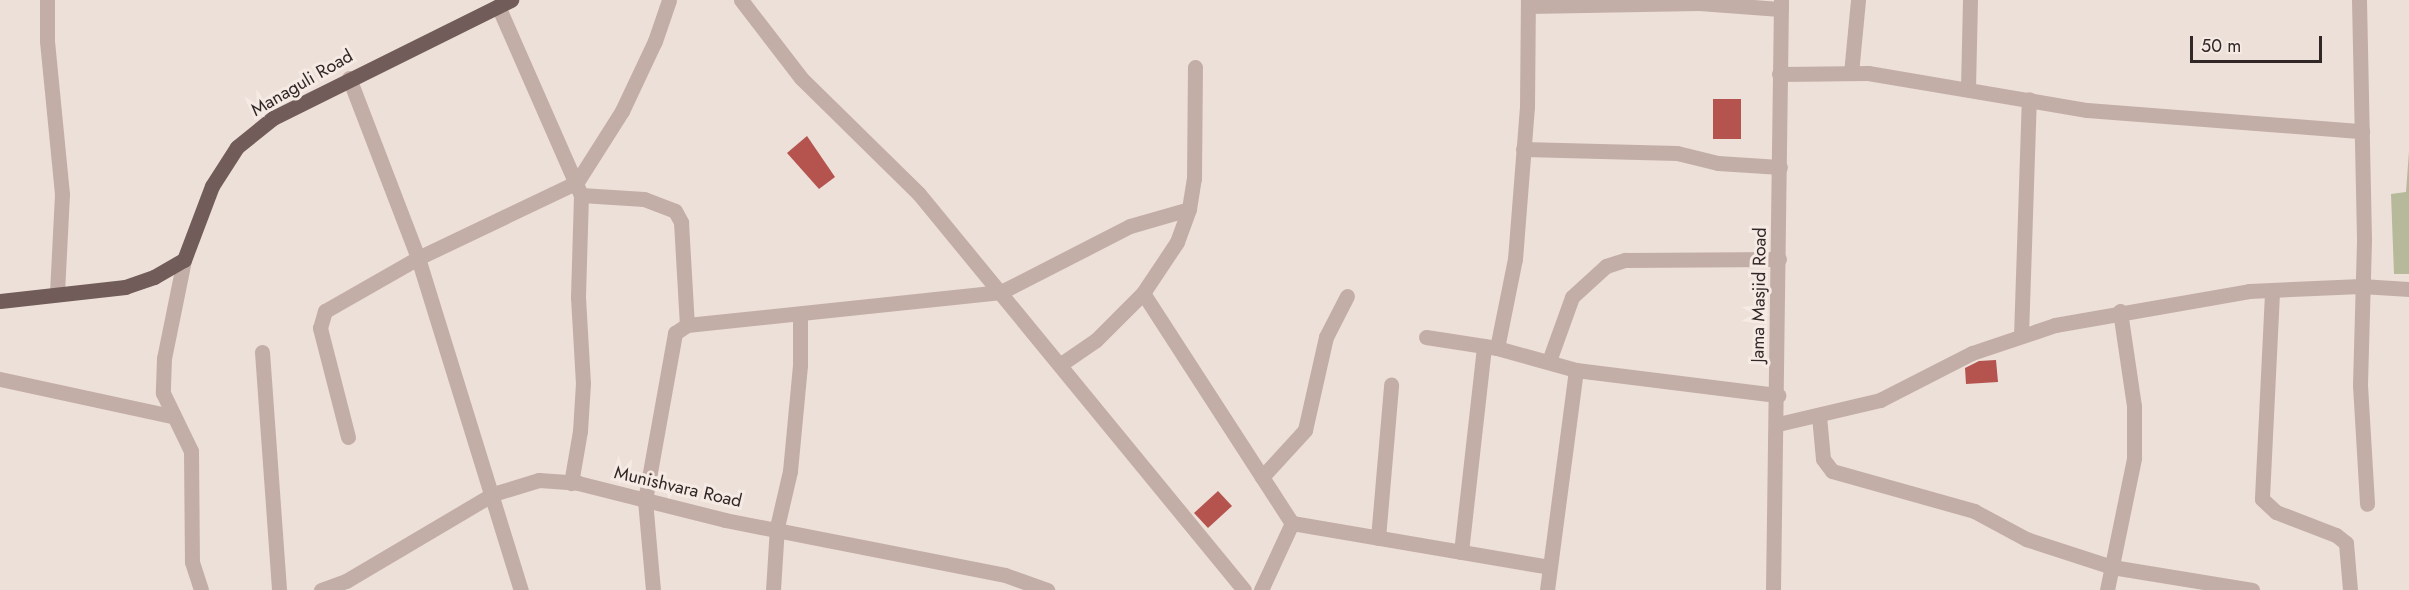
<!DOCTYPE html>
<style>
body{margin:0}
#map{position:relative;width:2409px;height:590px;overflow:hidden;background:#ede0d9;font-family:Jost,sans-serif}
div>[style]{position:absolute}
.green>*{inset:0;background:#b6ba9b}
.building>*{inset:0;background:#b5534f}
.minor>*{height:15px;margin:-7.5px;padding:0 7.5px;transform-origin:7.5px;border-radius:7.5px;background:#c3aea7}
.tertiary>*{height:15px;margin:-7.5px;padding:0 7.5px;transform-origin:7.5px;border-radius:7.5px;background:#c3aea7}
.primary>*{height:15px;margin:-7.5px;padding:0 7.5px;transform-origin:7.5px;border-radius:7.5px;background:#715c59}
span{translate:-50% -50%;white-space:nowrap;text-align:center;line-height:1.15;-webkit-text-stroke:6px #f6eae4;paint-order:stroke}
.street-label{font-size:18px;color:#312726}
.scale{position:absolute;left:2190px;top:36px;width:132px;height:27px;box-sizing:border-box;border:3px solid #312726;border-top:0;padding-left:8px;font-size:18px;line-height:21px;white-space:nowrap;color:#312726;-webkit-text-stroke:4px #f6eae4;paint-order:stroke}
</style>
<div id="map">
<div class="green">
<div style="clip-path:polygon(2409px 151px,2409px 274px,2394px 274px,2391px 194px,2406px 192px)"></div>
</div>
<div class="building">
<div style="clip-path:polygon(1713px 99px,1741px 99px,1741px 139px,1713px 139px)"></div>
<div style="clip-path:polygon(807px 136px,835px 177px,819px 189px,787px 153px)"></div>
<div style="clip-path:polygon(1996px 360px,1998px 382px,1966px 384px,1965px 368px,1979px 361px)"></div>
<div style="clip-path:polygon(1218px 491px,1232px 506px,1208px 528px,1194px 513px)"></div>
</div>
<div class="minor">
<div style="left:47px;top:0;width:41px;rotate:90deg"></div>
<div style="left:47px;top:41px;width:154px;rotate:84.4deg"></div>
<div style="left:62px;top:194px;width:100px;rotate:92.9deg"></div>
<div style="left:741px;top:0;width:98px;rotate:52.4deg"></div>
<div style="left:801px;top:78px;width:165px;rotate:44.5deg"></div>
<div style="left:919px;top:194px;width:512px;rotate:50.62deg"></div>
<div style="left:2359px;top:0;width:241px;rotate:88.8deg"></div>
<div style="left:2364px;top:241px;width:144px;rotate:91.6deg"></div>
<div style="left:2360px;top:385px;width:119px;rotate:86.6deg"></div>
<div style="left:498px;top:6px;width:206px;rotate:66.3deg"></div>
<div style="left:581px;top:195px;width:102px;rotate:91.7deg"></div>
<div style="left:578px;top:297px;width:86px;rotate:86.7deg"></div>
<div style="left:583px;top:383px;width:48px;rotate:93.6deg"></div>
<div style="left:580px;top:431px;width:53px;rotate:99.8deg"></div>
<div style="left:1528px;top:6px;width:171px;rotate:-1deg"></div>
<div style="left:1699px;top:3px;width:82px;rotate:4.2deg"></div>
<div style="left:1851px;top:73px;width:73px;rotate:-84.5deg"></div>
<div style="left:1779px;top:74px;width:89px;rotate:-0.6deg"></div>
<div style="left:1868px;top:73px;width:222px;rotate:9.6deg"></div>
<div style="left:2087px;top:110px;width:276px;rotate:4.4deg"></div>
<div style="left:349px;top:78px;width:193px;rotate:69deg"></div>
<div style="left:418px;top:258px;width:348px;rotate:72.8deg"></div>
<div style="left:1968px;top:88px;width:88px;rotate:-88.7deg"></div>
<div style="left:1523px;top:149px;width:154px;rotate:1.5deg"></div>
<div style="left:1677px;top:153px;width:42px;rotate:13.7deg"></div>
<div style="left:1718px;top:163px;width:62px;rotate:3.7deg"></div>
<div style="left:581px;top:195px;width:63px;rotate:3.6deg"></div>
<div style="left:644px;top:199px;width:33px;rotate:21deg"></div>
<div style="left:675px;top:211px;width:13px;rotate:61deg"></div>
<div style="left:681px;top:222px;width:103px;rotate:86.7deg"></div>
<div style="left:184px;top:260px;width:100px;rotate:101.5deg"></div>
<div style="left:164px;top:358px;width:35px;rotate:92deg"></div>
<div style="left:163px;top:393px;width:64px;rotate:64.2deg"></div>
<div style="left:191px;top:451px;width:111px;rotate:89.5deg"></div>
<div style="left:192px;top:562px;width:29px;rotate:72deg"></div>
<div style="left:1143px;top:293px;width:274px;rotate:57.1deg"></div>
<div style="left:2272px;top:293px;width:206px;rotate:92.8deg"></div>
<div style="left:2262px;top:499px;width:19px;rotate:43deg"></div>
<div style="left:2276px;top:512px;width:64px;rotate:21deg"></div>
<div style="left:2336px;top:535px;width:13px;rotate:39deg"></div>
<div style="left:2346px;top:543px;width:47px;rotate:85.1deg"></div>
<div style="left:2021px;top:336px;width:237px;rotate:-88.1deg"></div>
<div style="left:1426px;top:337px;width:72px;rotate:8.8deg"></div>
<div style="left:1497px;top:348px;width:82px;rotate:15.6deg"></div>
<div style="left:1576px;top:370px;width:204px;rotate:7.1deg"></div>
<div style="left:1497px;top:348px;width:91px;rotate:-78.6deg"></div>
<div style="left:1515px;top:259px;width:152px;rotate:-85.5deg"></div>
<div style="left:1527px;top:107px;width:107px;rotate:-89.5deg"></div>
<div style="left:262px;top:352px;width:239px;rotate:85.9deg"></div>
<div style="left:1549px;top:361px;width:68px;rotate:-70.2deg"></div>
<div style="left:1572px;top:297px;width:46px;rotate:-42.4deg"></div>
<div style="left:1606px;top:266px;width:20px;rotate:-18deg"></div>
<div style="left:1625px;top:260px;width:154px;rotate:-0.4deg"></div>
<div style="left:1061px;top:364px;width:42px;rotate:-34.4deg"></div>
<div style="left:1096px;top:340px;width:66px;rotate:-45deg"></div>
<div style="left:1143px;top:293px;width:61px;rotate:-56.3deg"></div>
<div style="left:1177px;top:242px;width:35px;rotate:-70deg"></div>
<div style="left:1189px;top:209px;width:30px;rotate:-81deg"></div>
<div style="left:1194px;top:179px;width:112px;rotate:-89.5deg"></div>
<div style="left:0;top:379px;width:175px;rotate:12.2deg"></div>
<div style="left:1819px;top:416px;width:43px;rotate:84.7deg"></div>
<div style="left:1823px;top:459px;width:15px;rotate:53deg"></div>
<div style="left:1832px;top:471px;width:148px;rotate:15.7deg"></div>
<div style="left:1974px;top:511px;width:59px;rotate:28.3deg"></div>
<div style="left:2026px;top:539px;width:90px;rotate:18deg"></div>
<div style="left:2112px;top:567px;width:142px;rotate:9.3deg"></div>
<div style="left:1778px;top:424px;width:105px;rotate:-13.2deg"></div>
<div style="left:1880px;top:400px;width:103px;rotate:-27.1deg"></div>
<div style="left:1972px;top:353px;width:88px;rotate:-18.6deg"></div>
<div style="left:2055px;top:325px;width:197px;rotate:-9.9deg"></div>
<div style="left:2249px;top:291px;width:112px;rotate:-2.6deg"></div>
<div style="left:2361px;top:286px;width:48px;rotate:3.6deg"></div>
<div style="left:348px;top:437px;width:113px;rotate:-104.4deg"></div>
<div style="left:320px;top:328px;width:18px;rotate:-74deg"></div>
<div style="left:325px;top:311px;width:107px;rotate:-29.7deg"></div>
<div style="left:418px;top:258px;width:176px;rotate:-25.5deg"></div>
<div style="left:577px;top:182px;width:84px;rotate:-57.6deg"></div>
<div style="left:622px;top:111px;width:77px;rotate:-64.8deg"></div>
<div style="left:655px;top:41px;width:43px;rotate:-71.1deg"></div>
<div style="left:1262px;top:477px;width:64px;rotate:-47.5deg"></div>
<div style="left:1305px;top:430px;width:95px;rotate:-77.3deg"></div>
<div style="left:1326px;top:337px;width:46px;rotate:-62.9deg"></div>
<div style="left:1378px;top:538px;width:154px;rotate:-85.1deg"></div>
<div style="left:1461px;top:552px;width:207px;rotate:-83.6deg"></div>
<div style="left:321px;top:590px;width:27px;rotate:-20deg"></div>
<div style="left:346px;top:581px;width:171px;rotate:-30.6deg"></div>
<div style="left:493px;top:494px;width:48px;rotate:-16.9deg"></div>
<div style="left:539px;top:480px;width:39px;rotate:4deg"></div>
<div style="left:578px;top:483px;width:152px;rotate:14.1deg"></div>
<div style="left:725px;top:520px;width:285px;rotate:11.1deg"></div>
<div style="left:1005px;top:575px;width:45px;rotate:19.7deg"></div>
<div style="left:653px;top:590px;width:90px;rotate:-95.1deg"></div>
<div style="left:645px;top:500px;width:170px;rotate:-79.8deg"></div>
<div style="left:675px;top:333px;width:14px;rotate:-34deg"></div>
<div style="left:687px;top:325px;width:316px;rotate:-6deg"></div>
<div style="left:1001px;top:292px;width:145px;rotate:-27.1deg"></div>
<div style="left:1130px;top:226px;width:61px;rotate:-16.1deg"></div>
<div style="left:773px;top:590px;width:63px;rotate:-86.4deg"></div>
<div style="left:777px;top:527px;width:57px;rotate:-76.9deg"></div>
<div style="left:790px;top:471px;width:106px;rotate:-84.6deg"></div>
<div style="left:800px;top:365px;width:50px;rotate:-90deg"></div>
<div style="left:1261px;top:590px;width:74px;rotate:-65.2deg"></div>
<div style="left:1292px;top:523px;width:261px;rotate:9.7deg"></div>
<div style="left:1547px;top:590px;width:222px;rotate:-82.5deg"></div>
<div style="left:2107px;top:590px;width:135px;rotate:-78.4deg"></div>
<div style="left:2134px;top:458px;width:52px;rotate:-90deg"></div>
<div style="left:2134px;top:406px;width:96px;rotate:-98.4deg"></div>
</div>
<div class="tertiary">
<div style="left:1773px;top:590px;width:590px;rotate:-89.22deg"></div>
</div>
<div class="primary">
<div style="left:0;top:301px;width:126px;rotate:-6.4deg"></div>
<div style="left:125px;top:287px;width:31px;rotate:-19deg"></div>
<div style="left:154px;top:277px;width:34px;rotate:-30deg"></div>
<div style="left:184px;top:260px;width:79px;rotate:-69.3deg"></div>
<div style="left:212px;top:186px;width:46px;rotate:-57.3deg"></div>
<div style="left:237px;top:147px;width:46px;rotate:-38.9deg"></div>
<div style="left:273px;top:118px;width:266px;rotate:-26.4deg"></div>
</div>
<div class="street-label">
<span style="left:302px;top:83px;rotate:-30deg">Managuli Road</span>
<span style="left:1759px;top:295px;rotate:-89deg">Jama Masjid Road</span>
<span style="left:678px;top:487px;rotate:13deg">Munishvara Road</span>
</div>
<div class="scale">50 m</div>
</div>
